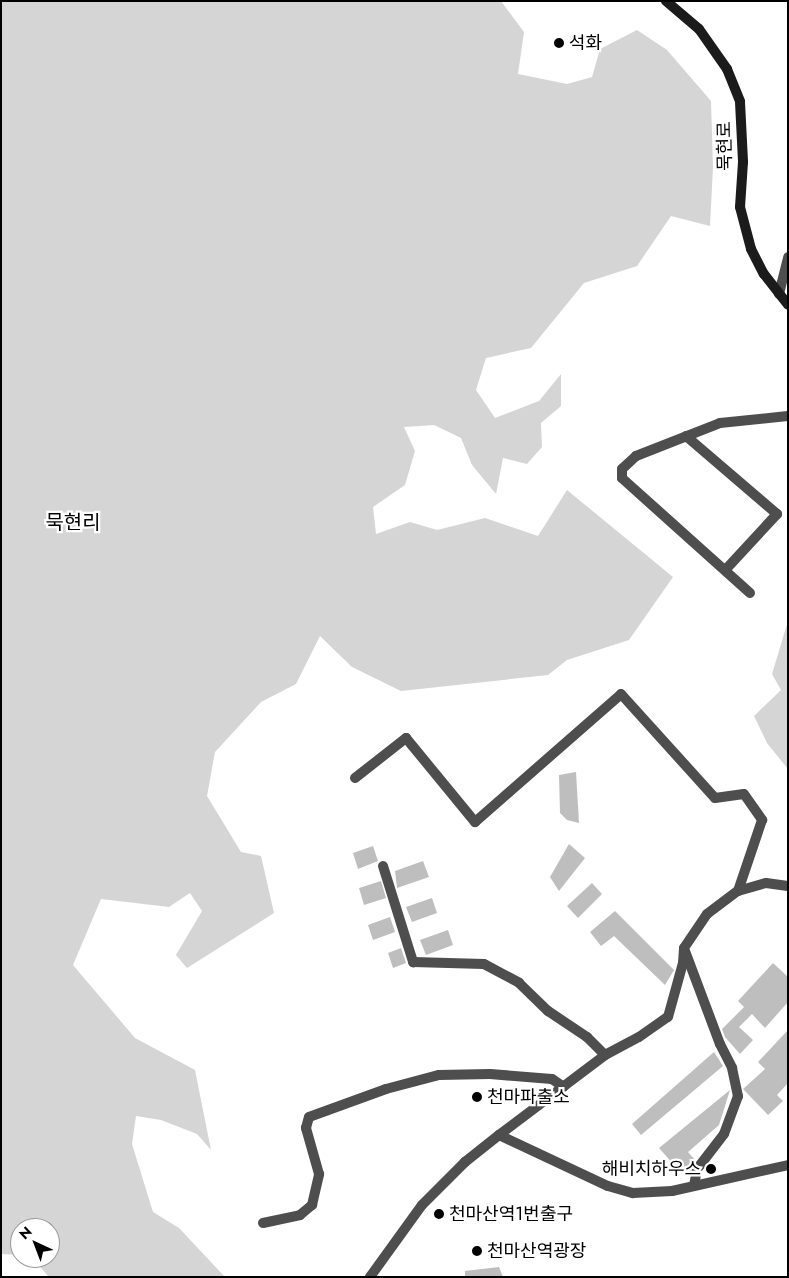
<!DOCTYPE html>
<meta charset="utf-8">
<style>
body{margin:0}
#map{position:relative;width:789px;height:1278px;overflow:hidden;background:#fff;font-family:Jost,"Noto Sans KR",sans-serif}
div>[style]{position:absolute}
.green>*{inset:0;background:#d5d5d5}
.building>*{inset:0;background:#bebebe}
.street>*{height:10px;margin:-5px;padding:0 5px;transform-origin:5px;border-radius:5px;background:#4e4e4e}
.secondary>*{height:10px;margin:-5px;padding:0 5px;transform-origin:5px;border-radius:5px;background:#1b1b1b}
.dots>*{width:14px;height:14px;translate:-50% -50%;box-sizing:border-box;border:2px solid #fff;border-radius:50%}
span{translate:-50% -50%;white-space:nowrap;text-align:center;line-height:1.15;-webkit-text-stroke:4.5px #fff;paint-order:stroke}
.poi-label{font-size:18px;color:#000}
.left{translate:0 -50%;text-align:left}
.right{translate:-100% -50%;text-align:right}
.street-label{font-size:18px;color:#000}
.quarter-label{font-size:20px;color:#000}
.frame{position:absolute;inset:0;border:2px solid #000;pointer-events:none}
.north{position:absolute;left:10px;top:1218px;width:50px;height:50px;box-sizing:border-box;background:#fff;border:1px solid #999;border-radius:50%;rotate:317deg;font-size:14px;font-weight:700;line-height:20px;text-align:center;color:#000}
.north::after{content:'';display:block;margin:auto;width:18px;height:22px;background:#000;clip-path:polygon(50% 0,100% 100%,50% 72%,0 100%)}
</style>
<div id="map">
<div class="green">
<div style="clip-path:polygon(1px 1px,501px 1px,524px 32px,518px 74px,567px 84px,592px 77px,600px 49px,637px 30px,667px 50px,711px 101px,713px 168px,710px 226px,671px 216px,637px 266px,584px 283px,531px 348px,486px 358px,476px 390px,495px 418px,539px 401px,561px 374px,561px 406px,541px 423px,542px 447px,527px 464px,503px 458px,496px 494px,472px 465px,461px 438px,434px 425px,404px 427px,415px 451px,405px 485px,373px 507px,376px 534px,410px 522px,437px 530px,485px 518px,538px 536px,567px 490px,673px 577px,629px 640px,567px 660px,548px 675px,401px 691px,352px 667px,320px 636px,296px 684px,261px 702px,215px 752px,207px 796px,241px 852px,261px 856px,274px 913px,187px 968px,176px 955px,202px 911px,190px 893px,169px 907px,101px 899px,73px 965px,135px 1038px,195px 1070px,211px 1150px,197px 1134px,161px 1120px,136px 1116px,132px 1144px,153px 1212px,179px 1228px,225px 1277px,49px 1277px,32px 1258px,50px 1258px,50px 1228px,20px 1228px,20px 1255px,1px 1254px)"></div>
<div style="clip-path:polygon(788px 621px,788px 768px,787px 768px,767px 743px,754px 716px,781px 690px,772px 674px)"></div>
</div>
<div class="building">
<div style="clip-path:polygon(576px 772px,579px 823px,567px 820px,560px 813px,559px 775px)"></div>
<div style="clip-path:polygon(569px 844px,585px 858px,559px 891px,550px 877px)"></div>
<div style="clip-path:polygon(373px 846px,378px 861px,358px 869px,353px 853px)"></div>
<div style="clip-path:polygon(423px 861px,429px 877px,397px 888px,395px 871px)"></div>
<div style="clip-path:polygon(381px 881px,386px 898px,364px 905px,359px 888px)"></div>
<div style="clip-path:polygon(592px 883px,602px 894px,578px 918px,567px 906px)"></div>
<div style="clip-path:polygon(432px 898px,437px 913px,412px 922px,406px 907px)"></div>
<div style="clip-path:polygon(615px 911px,674px 970px,665px 985px,614px 936px,601px 946px,590px 932px)"></div>
<div style="clip-path:polygon(390px 917px,395px 932px,373px 940px,368px 925px)"></div>
<div style="clip-path:polygon(448px 930px,453px 945px,426px 955px,420px 940px)"></div>
<div style="clip-path:polygon(401px 948px,406px 963px,393px 968px,388px 953px)"></div>
<div style="clip-path:polygon(773px 963px,788px 977px,788px 1002px,765px 1028px,752px 1014px,739px 1027px,753px 1040px,740px 1054px,725px 1037px,722px 1029px,744px 1007px,738px 1001px)"></div>
<div style="clip-path:polygon(788px 1030px,788px 1083px,777px 1095px,783px 1101px,768px 1115px,743px 1089px,765px 1069px,758px 1062px)"></div>
<div style="clip-path:polygon(714px 1052px,723px 1066px,641px 1135px,632px 1124px)"></div>
<div style="clip-path:polygon(730px 1090px,719px 1125px,688px 1152px,695px 1160px,681px 1173px,659px 1148px)"></div>
<div style="clip-path:polygon(499px 1267px,503px 1277px,465px 1277px,465px 1271px)"></div>
</div>
<div class="street">
<div style="left:779px;top:294px;width:38px;rotate:-76deg"></div>
<div style="left:686px;top:436px;width:120px;rotate:40.6deg"></div>
<div style="left:777px;top:514px;width:75px;rotate:132.8deg"></div>
<div style="left:750px;top:593px;width:172px;rotate:-138.1deg"></div>
<div style="left:622px;top:478px;width:9px;rotate:-90deg"></div>
<div style="left:622px;top:469px;width:19px;rotate:-43deg"></div>
<div style="left:636px;top:456px;width:90px;rotate:-21.4deg"></div>
<div style="left:720px;top:423px;width:68px;rotate:-5.9deg"></div>
<div style="left:355px;top:778px;width:65px;rotate:-38.1deg"></div>
<div style="left:406px;top:738px;width:109px;rotate:50.6deg"></div>
<div style="left:475px;top:822px;width:194px;rotate:-41.2deg"></div>
<div style="left:621px;top:694px;width:140px;rotate:47.9deg"></div>
<div style="left:715px;top:798px;width:29px;rotate:-8deg"></div>
<div style="left:744px;top:794px;width:32px;rotate:55deg"></div>
<div style="left:762px;top:820px;width:75px;rotate:108.7deg"></div>
<div style="left:383px;top:866px;width:101px;rotate:72.6deg"></div>
<div style="left:413px;top:962px;width:71px;rotate:1.6deg"></div>
<div style="left:484px;top:964px;width:40px;rotate:28deg"></div>
<div style="left:519px;top:983px;width:40px;rotate:44deg"></div>
<div style="left:548px;top:1011px;width:47px;rotate:33.7deg"></div>
<div style="left:587px;top:1037px;width:25px;rotate:45deg"></div>
<div style="left:685px;top:951px;width:99px;rotate:69.4deg"></div>
<div style="left:720px;top:1044px;width:27px;rotate:63deg"></div>
<div style="left:732px;top:1068px;width:29px;rotate:78deg"></div>
<div style="left:738px;top:1096px;width:40px;rotate:110.2deg"></div>
<div style="left:724px;top:1134px;width:44px;rotate:127.6deg"></div>
<div style="left:697px;top:1169px;width:17px;rotate:100deg"></div>
<div style="left:499px;top:1135px;width:133px;rotate:-37deg"></div>
<div style="left:605px;top:1055px;width:38px;rotate:-28deg"></div>
<div style="left:639px;top:1037px;width:35px;rotate:-35deg"></div>
<div style="left:668px;top:1017px;width:56px;rotate:-74.5deg"></div>
<div style="left:683px;top:963px;width:15px;rotate:-86deg"></div>
<div style="left:684px;top:948px;width:41px;rotate:-55.9deg"></div>
<div style="left:707px;top:914px;width:39px;rotate:-37deg"></div>
<div style="left:738px;top:891px;width:29px;rotate:-16deg"></div>
<div style="left:766px;top:883px;width:22px;rotate:8deg"></div>
<div style="left:263px;top:1223px;width:38px;rotate:-12deg"></div>
<div style="left:300px;top:1215px;width:16px;rotate:-40deg"></div>
<div style="left:312px;top:1205px;width:32px;rotate:-77deg"></div>
<div style="left:319px;top:1174px;width:48px;rotate:-105.8deg"></div>
<div style="left:306px;top:1128px;width:11px;rotate:-75deg"></div>
<div style="left:309px;top:1117px;width:82px;rotate:-20deg"></div>
<div style="left:386px;top:1089px;width:55px;rotate:-14.8deg"></div>
<div style="left:439px;top:1075px;width:51px;rotate:-1.1deg"></div>
<div style="left:490px;top:1074px;width:62px;rotate:4.6deg"></div>
<div style="left:552px;top:1079px;width:14px;rotate:34deg"></div>
<div style="left:370px;top:1277px;width:89px;rotate:-54.2deg"></div>
<div style="left:422px;top:1205px;width:61px;rotate:-45deg"></div>
<div style="left:465px;top:1162px;width:43px;rotate:-38.5deg"></div>
<div style="left:499px;top:1135px;width:120px;rotate:25.1deg"></div>
<div style="left:608px;top:1186px;width:26px;rotate:16deg"></div>
<div style="left:633px;top:1193px;width:39px;rotate:-3deg"></div>
<div style="left:672px;top:1191px;width:119px;rotate:-12.6deg"></div>
</div>
<div class="secondary">
<div style="left:666px;top:1px;width:43px;rotate:40.3deg"></div>
<div style="left:699px;top:29px;width:49px;rotate:55deg"></div>
<div style="left:727px;top:69px;width:35px;rotate:68deg"></div>
<div style="left:740px;top:102px;width:60px;rotate:87.1deg"></div>
<div style="left:743px;top:162px;width:45px;rotate:93.8deg"></div>
<div style="left:740px;top:207px;width:43px;rotate:75.3deg"></div>
<div style="left:751px;top:249px;width:28px;rotate:63deg"></div>
<div style="left:764px;top:274px;width:39px;rotate:52deg"></div>
</div>
<div class="dots">
<div style="left:559px;top:43px;background:#000"></div>
<div style="left:477px;top:1097px;background:#000"></div>
<div style="left:711px;top:1169px;background:#000"></div>
<div style="left:439px;top:1214px;background:#000"></div>
<div style="left:477px;top:1251px;background:#000"></div>
</div>
<div class="poi-label">
<span class="left" style="left:569px;top:43px">석화</span>
<span class="left" style="left:487px;top:1097px">천마파출소</span>
<span class="right" style="left:701px;top:1169px">해비치하우스</span>
<span class="left" style="left:449px;top:1214px">천마산역1번출구</span>
<span class="left" style="left:487px;top:1251px">천마산역광장</span>
</div>
<div class="street-label">
<span style="left:725px;top:146px;rotate:-91deg">묵현로</span>
</div>
<div class="quarter-label">
<span style="left:73px;top:522px">묵현리</span>
</div>
<div class="frame"></div>
<div class="north">N</div>
</div>
